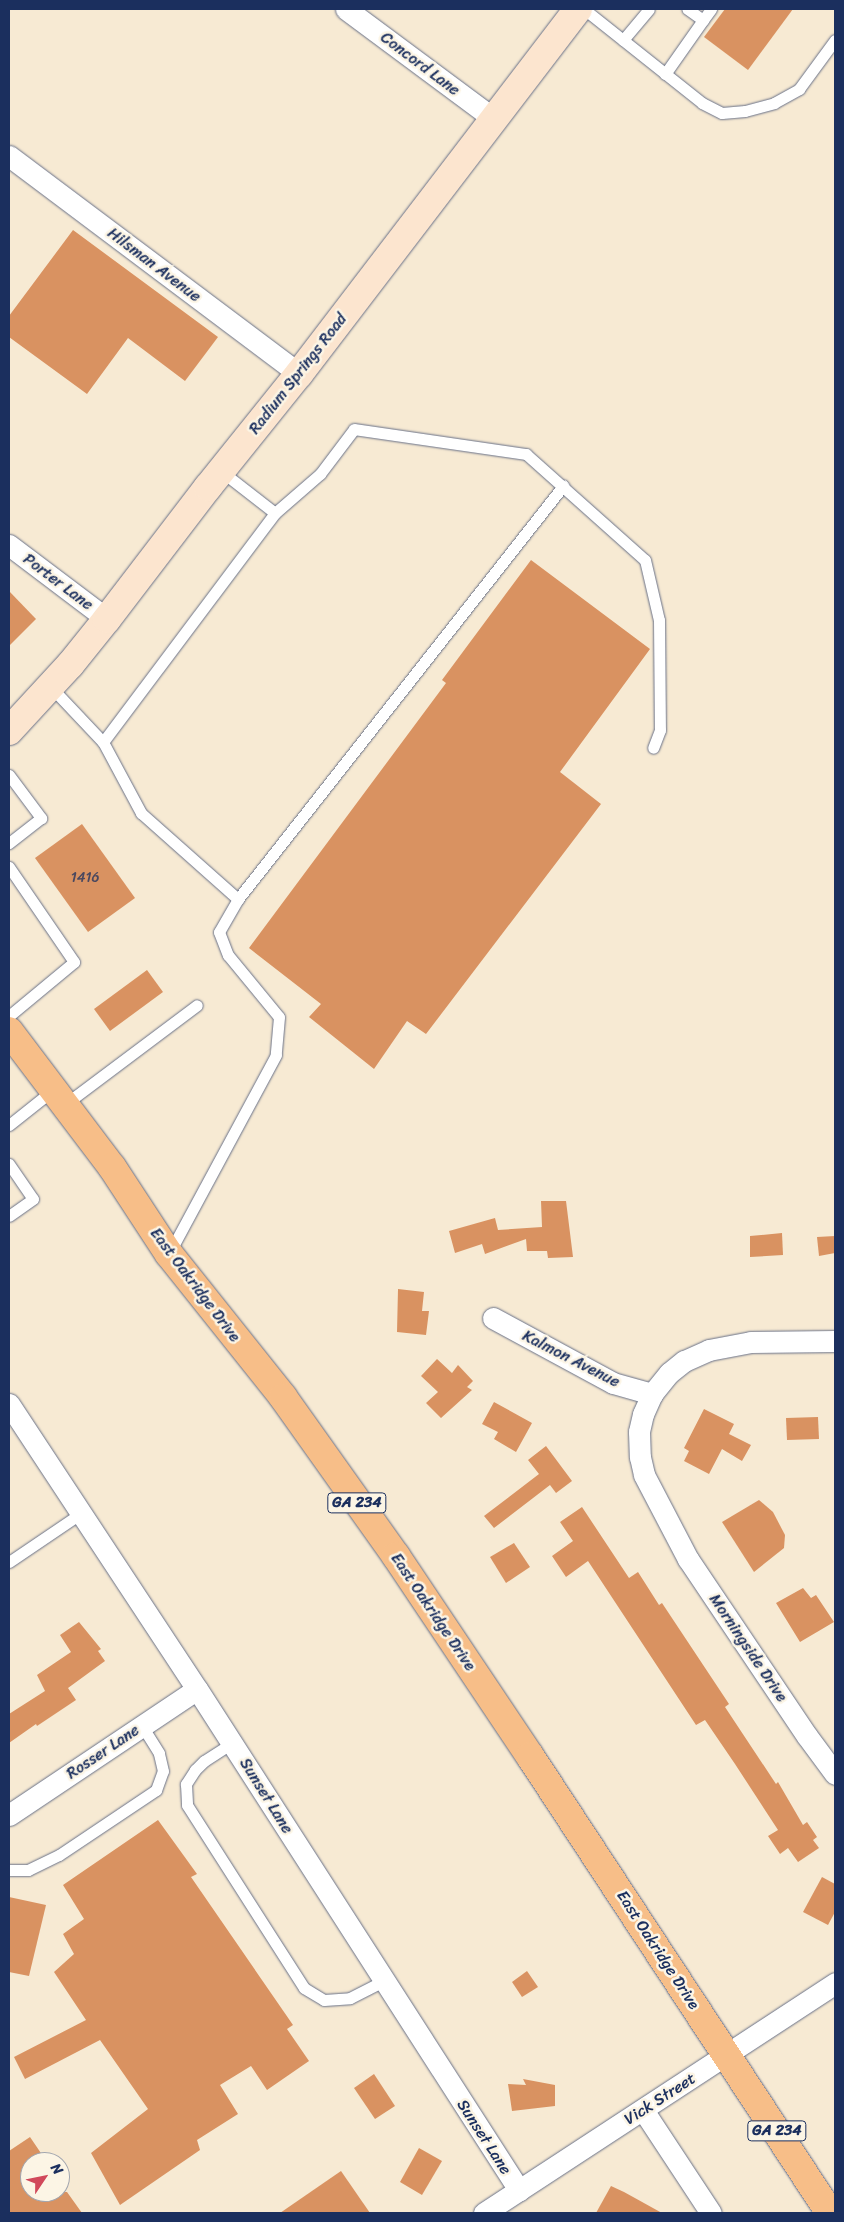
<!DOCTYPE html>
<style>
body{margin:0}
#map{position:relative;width:844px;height:2222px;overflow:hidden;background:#f7ead3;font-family:Sriracha,sans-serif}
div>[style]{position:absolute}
.building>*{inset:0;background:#d99261}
.roads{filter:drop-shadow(0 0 1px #687087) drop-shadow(0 0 1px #687087)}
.lane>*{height:11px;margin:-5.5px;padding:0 5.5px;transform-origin:5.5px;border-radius:5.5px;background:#fff}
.street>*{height:21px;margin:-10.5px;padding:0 10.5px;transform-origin:10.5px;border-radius:10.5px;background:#fff}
.secondary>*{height:28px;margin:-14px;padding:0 14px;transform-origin:14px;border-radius:14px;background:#fce5cf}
.primary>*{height:28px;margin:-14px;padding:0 14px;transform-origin:14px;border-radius:14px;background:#f7be88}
span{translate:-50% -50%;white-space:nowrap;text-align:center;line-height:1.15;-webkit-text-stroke:5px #fcf5e5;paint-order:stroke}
.number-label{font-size:14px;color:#4a485f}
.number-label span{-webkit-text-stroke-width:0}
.shield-label span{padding:1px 4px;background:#fcf5e5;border:1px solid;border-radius:4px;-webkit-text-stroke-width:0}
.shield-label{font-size:15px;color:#1b2f5e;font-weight:700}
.street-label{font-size:16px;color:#1b2f5e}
.frame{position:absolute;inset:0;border:10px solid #1b2f5e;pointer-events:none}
.north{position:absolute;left:20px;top:2152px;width:50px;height:50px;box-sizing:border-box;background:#fcf5e5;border:1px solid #a2a6af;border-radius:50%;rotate:56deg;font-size:14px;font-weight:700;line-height:20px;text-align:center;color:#1b2f5e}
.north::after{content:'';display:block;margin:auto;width:18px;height:22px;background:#d1495b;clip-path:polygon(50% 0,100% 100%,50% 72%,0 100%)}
</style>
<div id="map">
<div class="building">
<div style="clip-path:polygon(725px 9px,793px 9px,748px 70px,704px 37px)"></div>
<div style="clip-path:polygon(73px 230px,218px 337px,185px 381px,128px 338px,87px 394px,9px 337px,9px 316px)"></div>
<div style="clip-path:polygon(531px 560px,650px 649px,560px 772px,601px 804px,426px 1034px,407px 1021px,374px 1069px,309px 1017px,321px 1004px,249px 948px,446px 683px,442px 680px)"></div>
<div style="clip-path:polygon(9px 591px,36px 619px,9px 646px)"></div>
<div style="clip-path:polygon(82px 824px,135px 898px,88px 932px,35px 858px)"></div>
<div style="clip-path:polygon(147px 970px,163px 992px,110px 1031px,94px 1009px)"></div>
<div style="clip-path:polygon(541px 1201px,566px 1201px,573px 1257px,548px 1258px,547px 1251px,527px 1251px,526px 1239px,485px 1254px,482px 1244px,455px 1253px,449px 1231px,495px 1218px,498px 1230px,542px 1227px)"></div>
<div style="clip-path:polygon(782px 1233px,783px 1255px,750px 1257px,750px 1236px)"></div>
<div style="clip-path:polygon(835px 1236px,835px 1253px,819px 1256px,817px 1237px)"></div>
<div style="clip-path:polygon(398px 1289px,424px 1292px,422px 1311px,429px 1311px,426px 1335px,397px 1332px)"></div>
<div style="clip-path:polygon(437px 1359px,452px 1373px,458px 1365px,473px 1381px,467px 1387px,472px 1390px,441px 1418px,426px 1403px,438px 1392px,421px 1376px)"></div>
<div style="clip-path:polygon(494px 1402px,532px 1423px,516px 1452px,494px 1439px,498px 1432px,482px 1424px)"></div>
<div style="clip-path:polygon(704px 1409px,734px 1424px,729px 1434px,751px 1445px,742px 1461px,722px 1449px,709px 1474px,684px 1461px,689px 1451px,684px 1448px)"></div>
<div style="clip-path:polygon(818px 1417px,819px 1439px,787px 1440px,786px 1418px)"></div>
<div style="clip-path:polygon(546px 1446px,572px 1481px,556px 1493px,550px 1485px,494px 1528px,484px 1516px,539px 1474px,528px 1460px)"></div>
<div style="clip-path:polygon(759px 1500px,773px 1512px,785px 1535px,784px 1548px,754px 1572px,722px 1522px)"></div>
<div style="clip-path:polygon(582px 1507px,629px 1578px,638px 1572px,659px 1605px,662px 1603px,729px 1704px,725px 1707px,776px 1784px,778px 1782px,803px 1825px,807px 1822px,817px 1837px,813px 1840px,819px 1848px,798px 1862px,788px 1848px,780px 1854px,768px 1836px,778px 1830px,735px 1764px,705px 1720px,696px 1725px,588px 1561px,566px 1577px,552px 1556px,573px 1541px,560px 1522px)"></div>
<div style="clip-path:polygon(514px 1543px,530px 1567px,506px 1583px,490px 1557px)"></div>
<div style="clip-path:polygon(803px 1588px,811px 1598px,816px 1595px,834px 1622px,800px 1642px,776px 1603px)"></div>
<div style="clip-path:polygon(79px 1622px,101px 1649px,98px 1651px,105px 1661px,68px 1688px,76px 1700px,37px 1726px,36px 1724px,9px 1743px,9px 1714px,45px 1691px,37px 1675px,71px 1652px,60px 1635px)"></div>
<div style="clip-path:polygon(158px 1820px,197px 1874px,191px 1877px,293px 2025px,287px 2029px,309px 2061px,267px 2090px,251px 2066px,220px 2085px,238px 2114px,197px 2140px,200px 2150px,120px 2205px,91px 2153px,148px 2109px,100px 2040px,25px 2079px,14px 2057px,86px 2020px,54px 1972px,74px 1954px,63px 1934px,84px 1919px,63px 1885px)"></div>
<div style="clip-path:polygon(822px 1877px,835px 1884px,835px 1912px,828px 1925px,803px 1912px)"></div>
<div style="clip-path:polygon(9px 1897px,46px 1905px,29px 1976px,9px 1972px)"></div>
<div style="clip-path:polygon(527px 1971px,538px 1987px,522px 1997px,512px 1982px)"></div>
<div style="clip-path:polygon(374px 2074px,395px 2106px,375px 2119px,354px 2088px)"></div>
<div style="clip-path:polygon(523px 2079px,555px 2085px,555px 2106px,512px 2111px,508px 2084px,526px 2085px)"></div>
<div style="clip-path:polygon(30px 2137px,47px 2162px,30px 2162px,30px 2192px,67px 2192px,82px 2213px,9px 2213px,9px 2151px)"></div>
<div style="clip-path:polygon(419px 2148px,442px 2161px,422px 2195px,400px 2182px)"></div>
<div style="clip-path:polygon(341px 2171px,370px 2213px,280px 2213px)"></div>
<div style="clip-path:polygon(611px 2186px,624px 2192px,662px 2213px,596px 2213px)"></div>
</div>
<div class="roads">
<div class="lane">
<div style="left:584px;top:9px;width:151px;rotate:38.5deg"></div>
<div style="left:702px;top:103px;width:22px;rotate:27deg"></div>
<div style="left:722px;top:113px;width:23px;rotate:-5deg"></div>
<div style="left:745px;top:111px;width:30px;rotate:-15deg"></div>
<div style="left:774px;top:103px;width:29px;rotate:-29deg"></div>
<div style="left:799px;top:89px;width:61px;rotate:-53.7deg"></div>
<div style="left:703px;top:20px;width:14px;rotate:-54deg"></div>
<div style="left:623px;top:40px;width:40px;rotate:-50deg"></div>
<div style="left:665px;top:74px;width:66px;rotate:-54.9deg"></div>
<div style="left:703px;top:20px;width:19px;rotate:-145deg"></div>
<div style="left:221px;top:471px;width:68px;rotate:37.9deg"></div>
<div style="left:50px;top:686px;width:77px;rotate:46.6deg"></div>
<div style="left:103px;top:742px;width:81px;rotate:61.8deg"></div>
<div style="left:141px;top:813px;width:130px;rotate:41.6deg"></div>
<div style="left:238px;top:899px;width:38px;rotate:120deg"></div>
<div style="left:219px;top:932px;width:25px;rotate:69deg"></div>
<div style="left:228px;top:955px;width:80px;rotate:50.6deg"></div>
<div style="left:279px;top:1017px;width:38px;rotate:95deg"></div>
<div style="left:276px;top:1055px;width:224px;rotate:118.3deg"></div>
<div style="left:103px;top:742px;width:286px;rotate:-53.1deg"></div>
<div style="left:275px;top:513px;width:60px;rotate:-40.9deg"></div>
<div style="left:320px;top:474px;width:56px;rotate:-52.9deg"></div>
<div style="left:354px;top:429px;width:174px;rotate:8.3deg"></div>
<div style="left:526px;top:454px;width:159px;rotate:41.7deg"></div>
<div style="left:645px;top:560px;width:62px;rotate:76.9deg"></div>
<div style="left:659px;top:620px;width:110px;rotate:89.5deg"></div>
<div style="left:660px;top:730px;width:19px;rotate:111deg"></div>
<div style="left:9px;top:775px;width:54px;rotate:53.3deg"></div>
<div style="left:41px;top:818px;width:41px;rotate:142deg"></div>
<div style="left:9px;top:867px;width:115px;rotate:55.6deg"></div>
<div style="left:74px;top:962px;width:85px;rotate:140.3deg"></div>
<div style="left:238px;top:899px;width:526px;rotate:-51.8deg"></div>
<div style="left:64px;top:1105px;width:166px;rotate:-36.9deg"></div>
<div style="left:9px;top:1125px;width:56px;rotate:-38.5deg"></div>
<div style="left:9px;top:1164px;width:42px;rotate:55.6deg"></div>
<div style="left:33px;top:1199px;width:29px;rotate:145deg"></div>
<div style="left:9px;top:1562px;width:86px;rotate:-34.1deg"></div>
<div style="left:232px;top:1743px;width:33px;rotate:147deg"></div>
<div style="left:204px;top:1761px;width:13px;rotate:135deg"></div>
<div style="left:195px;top:1770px;width:17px;rotate:123deg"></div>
<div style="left:186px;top:1784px;width:21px;rotate:87deg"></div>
<div style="left:187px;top:1805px;width:217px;rotate:57.4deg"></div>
<div style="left:304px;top:1988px;width:23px;rotate:31deg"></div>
<div style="left:324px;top:2000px;width:26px;rotate:-4deg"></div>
<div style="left:350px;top:1998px;width:38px;rotate:-27deg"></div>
<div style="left:9px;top:1870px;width:19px"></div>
<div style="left:28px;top:1870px;width:34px;rotate:-26deg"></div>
<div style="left:59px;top:1855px;width:117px;rotate:-33.8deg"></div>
<div style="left:156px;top:1790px;width:20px;rotate:-70deg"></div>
<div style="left:163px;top:1771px;width:18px;rotate:-103deg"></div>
<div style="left:159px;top:1753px;width:32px;rotate:-122deg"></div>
</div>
<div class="street">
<div style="left:346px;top:9px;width:184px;rotate:36.6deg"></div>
<div style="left:9px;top:156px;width:363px;rotate:36.9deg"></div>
<div style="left:9px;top:545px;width:123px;rotate:37.1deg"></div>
<div style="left:493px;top:1318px;width:136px;rotate:28.4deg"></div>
<div style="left:613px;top:1383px;width:41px;rotate:15.8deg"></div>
<div style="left:835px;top:1341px;width:84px;rotate:179.3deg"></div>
<div style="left:751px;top:1342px;width:43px;rotate:169.2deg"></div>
<div style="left:709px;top:1350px;width:27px;rotate:156deg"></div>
<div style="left:684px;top:1361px;width:19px;rotate:141deg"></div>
<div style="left:669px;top:1373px;width:27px;rotate:129deg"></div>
<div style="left:652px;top:1394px;width:22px;rotate:114deg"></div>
<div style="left:643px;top:1414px;width:18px;rotate:103deg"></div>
<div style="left:639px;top:1432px;width:25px;rotate:88deg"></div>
<div style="left:640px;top:1457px;width:18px;rotate:77deg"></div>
<div style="left:644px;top:1475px;width:95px;rotate:62.4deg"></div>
<div style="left:688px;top:1559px;width:213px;rotate:56.1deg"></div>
<div style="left:807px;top:1736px;width:47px;rotate:53.6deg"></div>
<div style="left:9px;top:1404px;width:341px;rotate:56.6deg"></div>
<div style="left:197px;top:1689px;width:596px;rotate:57.27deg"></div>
<div style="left:9px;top:1815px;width:226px;rotate:-33.8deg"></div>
<div style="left:643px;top:2110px;width:123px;rotate:56.6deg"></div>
<div style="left:484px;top:2213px;width:420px;rotate:-33.2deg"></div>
</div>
<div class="secondary">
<div style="left:9px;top:731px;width:90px;rotate:-47.3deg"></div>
<div style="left:70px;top:665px;width:59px;rotate:-51.2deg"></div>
<div style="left:107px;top:619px;width:166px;rotate:-52.6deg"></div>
<div style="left:208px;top:487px;width:145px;rotate:-51.2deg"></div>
<div style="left:299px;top:374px;width:459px;rotate:-52.6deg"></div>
</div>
<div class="primary">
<div style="left:9px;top:1031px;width:171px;rotate:52.9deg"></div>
<div style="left:112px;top:1167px;width:104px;rotate:56.8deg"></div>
<div style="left:169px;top:1254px;width:183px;rotate:51.4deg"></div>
<div style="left:283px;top:1397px;width:195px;rotate:54.6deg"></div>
<div style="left:396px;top:1556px;width:241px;rotate:56.2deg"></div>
<div style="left:530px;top:1756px;width:547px;rotate:56.72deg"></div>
</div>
</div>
<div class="number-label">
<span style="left:85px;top:878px">1416</span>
</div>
<div class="shield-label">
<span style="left:357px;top:1503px">GA 234</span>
<span style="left:777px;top:2131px">GA 234</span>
</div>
<div class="street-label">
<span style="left:420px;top:64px;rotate:37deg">Concord Lane</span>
<span style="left:154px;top:265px;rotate:37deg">Hilsman Avenue</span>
<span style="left:298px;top:374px;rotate:-52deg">Radium Springs Road</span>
<span style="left:58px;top:582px;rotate:37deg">Porter Lane</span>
<span style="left:195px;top:1285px;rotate:53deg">East Oakridge Drive</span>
<span style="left:571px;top:1359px;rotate:27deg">Kalmon Avenue</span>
<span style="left:433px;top:1612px;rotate:56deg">East Oakridge Drive</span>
<span style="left:748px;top:1648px;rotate:56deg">Morningside Drive</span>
<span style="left:103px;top:1752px;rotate:-34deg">Rosser Lane</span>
<span style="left:266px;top:1796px;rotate:58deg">Sunset Lane</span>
<span style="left:658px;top:1950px;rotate:57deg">East Oakridge Drive</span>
<span style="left:660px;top:2099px;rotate:-33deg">Vick Street</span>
<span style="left:484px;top:2137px;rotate:57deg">Sunset Lane</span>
</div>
<div class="frame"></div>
<div class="north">N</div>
</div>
